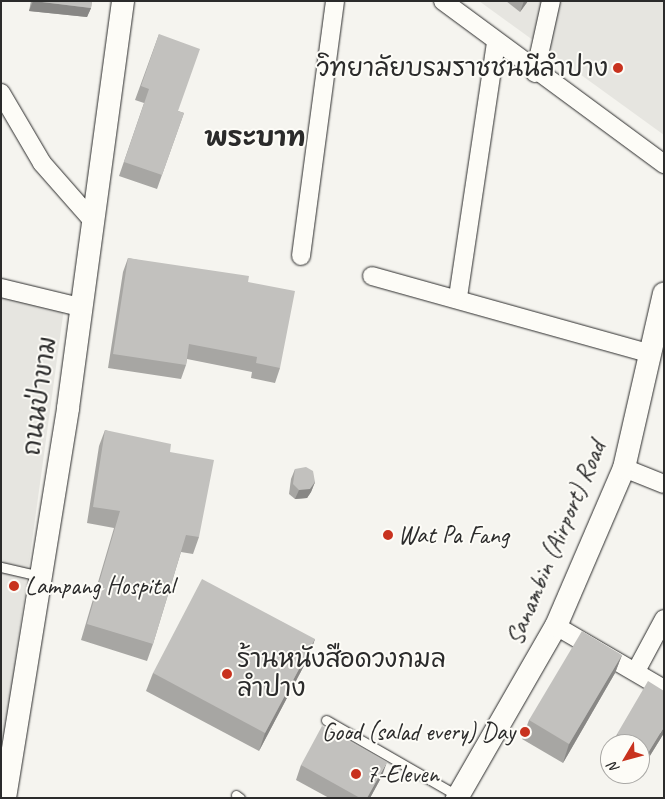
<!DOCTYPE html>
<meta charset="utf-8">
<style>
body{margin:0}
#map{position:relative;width:665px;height:799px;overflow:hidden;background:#f5f4ef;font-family:Caveat,"Playpen Sans Thai",sans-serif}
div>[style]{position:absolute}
.built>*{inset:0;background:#e6e5e0}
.roads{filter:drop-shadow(0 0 1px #2b2b2b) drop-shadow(0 0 1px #2b2b2b)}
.service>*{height:9px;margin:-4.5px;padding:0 4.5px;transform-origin:4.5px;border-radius:4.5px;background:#fdfcf7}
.minor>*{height:18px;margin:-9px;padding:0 9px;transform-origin:9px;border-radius:9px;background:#fdfcf7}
.tertiary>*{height:22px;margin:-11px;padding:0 11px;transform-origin:11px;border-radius:11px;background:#fdfcf7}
.wall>*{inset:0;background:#a7a6a3}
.shaded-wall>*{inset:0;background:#888785}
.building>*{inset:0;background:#c2c1be}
.dots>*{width:14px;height:14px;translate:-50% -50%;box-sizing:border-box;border:2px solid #fdfcf7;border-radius:50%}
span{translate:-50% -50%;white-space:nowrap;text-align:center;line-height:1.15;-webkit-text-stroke:4px #fdfcf7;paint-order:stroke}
.poi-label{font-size:25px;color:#2b2b2b}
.right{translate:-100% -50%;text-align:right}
.left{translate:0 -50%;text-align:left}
.street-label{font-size:25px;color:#2b2b2b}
.neighbourhood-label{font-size:26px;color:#2b2b2b;font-weight:700}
.frame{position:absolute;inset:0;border:2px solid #2b2b2b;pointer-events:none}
.north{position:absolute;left:600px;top:734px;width:50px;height:50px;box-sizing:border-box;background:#fdfcf7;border:1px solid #a9a8a5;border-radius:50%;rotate:233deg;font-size:14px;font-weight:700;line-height:20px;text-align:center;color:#2b2b2b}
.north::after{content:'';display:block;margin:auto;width:18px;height:22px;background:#c8321e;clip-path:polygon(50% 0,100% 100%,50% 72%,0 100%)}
</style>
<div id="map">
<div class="built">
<div style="clip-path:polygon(479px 1px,664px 1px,664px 135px)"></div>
<div style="clip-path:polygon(1px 293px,64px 308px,1px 768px)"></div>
</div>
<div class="roads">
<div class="service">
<div style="left:1px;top:567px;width:40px;rotate:13deg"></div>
<div style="left:326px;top:720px;width:152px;rotate:29.9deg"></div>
<div style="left:236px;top:795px;width:5px;rotate:37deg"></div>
</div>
<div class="minor">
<div style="left:443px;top:1px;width:275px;rotate:36.4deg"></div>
<div style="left:535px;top:73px;width:74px;rotate:-77.5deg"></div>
<div style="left:1px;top:93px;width:81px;rotate:59.6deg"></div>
<div style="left:42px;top:163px;width:76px;rotate:48.7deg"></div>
<div style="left:301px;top:256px;width:257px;rotate:-82.4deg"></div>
<div style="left:372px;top:276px;width:290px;rotate:15.6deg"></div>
<div style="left:1px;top:288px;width:81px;rotate:13.5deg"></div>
<div style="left:458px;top:297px;width:257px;rotate:-81.5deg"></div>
<div style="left:624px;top:468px;width:43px;rotate:21.8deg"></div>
<div style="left:556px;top:626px;width:125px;rotate:30.3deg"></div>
<div style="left:636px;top:671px;width:59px;rotate:-61.7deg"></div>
</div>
<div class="tertiary">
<div style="left:5px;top:798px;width:395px;rotate:-80.8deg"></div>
<div style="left:68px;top:408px;width:411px;rotate:-82.3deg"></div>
<div style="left:457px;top:798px;width:198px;rotate:-60.1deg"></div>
<div style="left:556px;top:626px;width:172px;rotate:-66.7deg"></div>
<div style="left:624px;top:468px;width:179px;rotate:-77.1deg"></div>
</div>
</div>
<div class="wall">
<div style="clip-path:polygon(31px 1px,92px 1px,91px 8px,87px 17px,29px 11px)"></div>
<div style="clip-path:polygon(506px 1px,528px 1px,520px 12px)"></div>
<div style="clip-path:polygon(159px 34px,178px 111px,184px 113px,157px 189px,119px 176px,144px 103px,135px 100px)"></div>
<div style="clip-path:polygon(128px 258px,248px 282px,280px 368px,275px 383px,251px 378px,252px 372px,187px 359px,186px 365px,181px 379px,108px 368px,123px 272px)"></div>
<div style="clip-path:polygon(105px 430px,170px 452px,199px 537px,193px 554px,181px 552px,153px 644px,147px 661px,81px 640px,114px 528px,87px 523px,99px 446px)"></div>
<div style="clip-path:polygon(295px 469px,315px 482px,311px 492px,307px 498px,295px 499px,289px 494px,291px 479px)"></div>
<div style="clip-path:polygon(315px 639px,308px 658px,259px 751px,146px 691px,153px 673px)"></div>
<div style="clip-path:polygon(622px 655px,615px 673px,563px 763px,522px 739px,529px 720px)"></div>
<div style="clip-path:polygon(664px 733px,643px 767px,640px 765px,640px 744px,613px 744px,617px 734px)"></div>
<div style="clip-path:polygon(301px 765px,382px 776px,370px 798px,329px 798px,296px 780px)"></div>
</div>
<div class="shaded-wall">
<div style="clip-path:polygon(33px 1px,91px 8px,87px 17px,29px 11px)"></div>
<div style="clip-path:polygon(524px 1px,528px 1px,520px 12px)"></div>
<div style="clip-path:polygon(315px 482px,311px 492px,307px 498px,295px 499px,299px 490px)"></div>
<div style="clip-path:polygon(315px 639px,308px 658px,259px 751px,265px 733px)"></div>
<div style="clip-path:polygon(622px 655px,615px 673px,563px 763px,569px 744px)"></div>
<div style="clip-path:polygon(664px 727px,664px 733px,643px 767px,648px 753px)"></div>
<div style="clip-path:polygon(387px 762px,382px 776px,370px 798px,367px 798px)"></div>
</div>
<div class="building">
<div style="clip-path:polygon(34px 1px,92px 1px,91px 8px)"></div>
<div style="clip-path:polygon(159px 34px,200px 49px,178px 111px,184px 113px,162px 175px,124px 162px,149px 89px,141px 86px)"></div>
<div style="clip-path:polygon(128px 258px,249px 276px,248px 282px,295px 291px,280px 368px,256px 363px,257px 357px,189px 344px,186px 365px,113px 354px)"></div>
<div style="clip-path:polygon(105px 430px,171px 444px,170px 452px,214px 460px,199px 537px,186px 535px,153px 644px,87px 624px,120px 511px,93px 507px)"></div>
<div style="clip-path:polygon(306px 467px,313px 471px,315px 482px,310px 489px,299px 490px,293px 484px,295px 469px)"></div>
<div style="clip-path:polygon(202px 579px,315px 639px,265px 733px,153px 673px)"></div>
<div style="clip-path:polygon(582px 631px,622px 655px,569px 744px,529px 720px)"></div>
<div style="clip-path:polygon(648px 681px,664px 691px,664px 727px,648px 753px,640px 748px,640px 744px,634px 744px,617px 734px)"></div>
<div style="clip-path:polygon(322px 726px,387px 762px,367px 798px,360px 798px,301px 765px)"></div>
</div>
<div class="dots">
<div style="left:618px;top:68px;background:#c8321e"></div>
<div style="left:388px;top:535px;background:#c8321e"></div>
<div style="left:14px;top:586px;background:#c8321e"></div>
<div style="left:227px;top:674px;background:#c8321e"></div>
<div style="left:525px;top:732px;background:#c8321e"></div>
<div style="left:356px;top:774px;background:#c8321e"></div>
</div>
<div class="poi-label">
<span class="right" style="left:608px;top:68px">วิทยาลัยบรมราชชนนีลำปาง</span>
<span class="left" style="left:398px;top:535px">Wat Pa Fang</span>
<span class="left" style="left:25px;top:586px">Lampang Hospital</span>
<span class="left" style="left:237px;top:674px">ร้านหนังสือดวงกมล<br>ลำปาง</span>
<span class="right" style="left:515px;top:732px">Good (salad every) Day</span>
<span class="left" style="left:366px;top:774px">7-Eleven</span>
</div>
<div class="street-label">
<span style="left:40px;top:396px;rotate:-82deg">ถนนป่าขาม</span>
<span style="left:556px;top:543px;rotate:-67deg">Sanambin (Airport) Road</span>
</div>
<div class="neighbourhood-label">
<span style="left:255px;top:138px">พระบาท</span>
</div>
<div class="frame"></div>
<div class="north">N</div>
</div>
